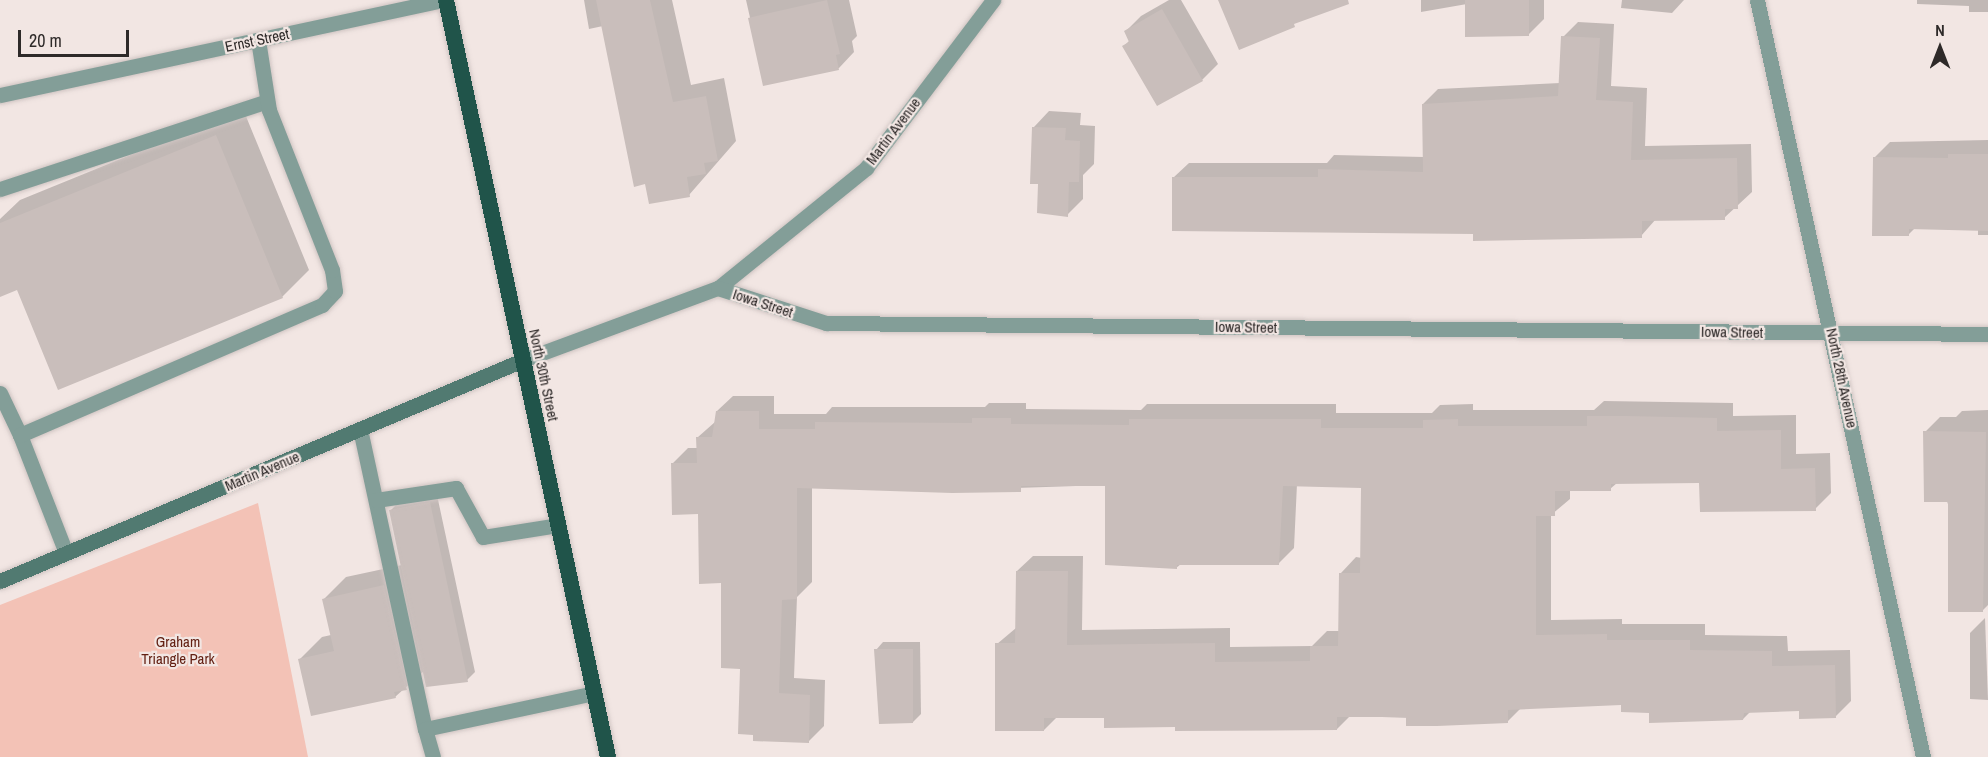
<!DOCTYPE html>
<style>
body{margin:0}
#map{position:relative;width:1988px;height:757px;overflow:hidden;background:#f2e6e3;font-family:"Archivo Narrow",sans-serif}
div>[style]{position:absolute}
.green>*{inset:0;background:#f3c2b6}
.shadow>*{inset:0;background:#0003}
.building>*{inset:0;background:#c9bebb}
.roads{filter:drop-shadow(0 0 2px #cfc4c2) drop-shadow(0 0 2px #cfc4c2)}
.service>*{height:15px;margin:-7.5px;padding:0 7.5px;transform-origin:7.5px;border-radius:7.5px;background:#839e98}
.minor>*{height:15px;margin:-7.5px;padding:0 7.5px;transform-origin:7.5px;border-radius:7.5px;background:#839e98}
.secondary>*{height:15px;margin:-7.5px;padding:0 7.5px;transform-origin:7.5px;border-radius:7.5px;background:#517a71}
.trunk>*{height:16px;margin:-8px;padding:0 8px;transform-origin:8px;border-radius:8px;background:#20544a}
span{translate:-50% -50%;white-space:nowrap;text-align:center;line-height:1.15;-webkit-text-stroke:4.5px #f2e6e3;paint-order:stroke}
.street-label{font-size:15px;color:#2e2a29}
.park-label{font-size:15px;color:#632013}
.north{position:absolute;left:1910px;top:18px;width:60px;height:60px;-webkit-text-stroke:4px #f2e6e3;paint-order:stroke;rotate:0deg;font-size:16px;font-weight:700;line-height:24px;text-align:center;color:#2e2a29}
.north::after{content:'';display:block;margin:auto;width:21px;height:27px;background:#2e2a29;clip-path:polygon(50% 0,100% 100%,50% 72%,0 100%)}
.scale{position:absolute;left:18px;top:30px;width:111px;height:27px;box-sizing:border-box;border:3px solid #2e2a29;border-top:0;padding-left:8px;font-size:18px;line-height:21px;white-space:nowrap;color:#2e2a29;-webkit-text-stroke:4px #f2e6e3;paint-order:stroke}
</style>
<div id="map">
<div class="green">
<div style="clip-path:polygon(258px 503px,308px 757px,0 757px,0 605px)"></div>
</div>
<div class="shadow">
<div style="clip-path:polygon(584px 0,672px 0,691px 85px,724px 78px,736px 141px,689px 195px,603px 26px,589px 29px)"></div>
<div style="clip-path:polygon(849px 0,857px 36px,852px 41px,854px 52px,839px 68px,765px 84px,746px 0)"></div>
<div style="clip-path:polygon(1169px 0,1181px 0,1218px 64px,1202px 80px,1124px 46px,1130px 40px,1126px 31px,1141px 16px)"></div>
<div style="clip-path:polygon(1421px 0,1544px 0,1544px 19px,1528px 35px,1467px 4px,1421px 12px)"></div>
<div style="clip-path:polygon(1622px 0,1684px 0,1672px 13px,1621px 8px)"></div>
<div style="clip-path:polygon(1917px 0,1988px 0,1988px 12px,1969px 12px,1969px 6px,1917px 4px)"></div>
<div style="clip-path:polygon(1578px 22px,1614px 24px,1611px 86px,1647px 88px,1645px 146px,1751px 144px,1752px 192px,1724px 218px,1656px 219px,1641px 236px,1475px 232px,1174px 177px,1189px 163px,1327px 163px,1334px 155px,1424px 157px,1423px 104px,1438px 89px,1560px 83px,1563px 37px)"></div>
<div style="clip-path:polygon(243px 109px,309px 270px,282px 297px,18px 288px,0 296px,0 219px,20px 200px)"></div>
<div style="clip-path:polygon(1049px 111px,1081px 113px,1080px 125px,1095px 126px,1094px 164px,1083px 175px,1083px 199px,1067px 215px,1040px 182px,1034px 127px)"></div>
<div style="clip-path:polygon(1988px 140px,1988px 235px,1978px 235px,1978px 229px,1915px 228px,1908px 235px,1874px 158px,1890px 142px)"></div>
<div style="clip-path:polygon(733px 396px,774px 396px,774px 414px,826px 414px,832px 407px,985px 407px,989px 403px,1026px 403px,1026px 409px,1141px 410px,1147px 404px,1336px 404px,1336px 413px,1432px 413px,1440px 405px,1473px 404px,1473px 410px,1594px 410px,1604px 401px,1733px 403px,1733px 416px,1796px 415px,1796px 454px,1830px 453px,1831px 493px,1815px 509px,1701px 482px,1617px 483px,1610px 489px,1570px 489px,1570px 499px,1551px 515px,1551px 620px,1622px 619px,1622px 624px,1705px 624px,1705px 635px,1787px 636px,1788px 651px,1850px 650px,1851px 701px,1835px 717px,1800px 710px,1750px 712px,1743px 719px,1651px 711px,1622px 703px,1521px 708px,1508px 721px,1350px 716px,1337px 729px,1177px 725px,1105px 717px,1057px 717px,1044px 730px,997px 644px,1016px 628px,1017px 571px,1033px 556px,1083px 556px,1082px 630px,1230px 628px,1230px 647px,1312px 646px,1327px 631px,1340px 631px,1341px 573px,1356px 557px,1362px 558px,1363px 487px,1297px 484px,1294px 548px,1278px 564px,1181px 564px,1176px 568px,1106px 485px,924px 491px,812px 486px,812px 582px,797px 597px,794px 678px,825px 680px,824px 726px,808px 742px,755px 734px,723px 582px,700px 513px,673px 463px,688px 448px,698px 448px,698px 437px,715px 422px,717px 411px)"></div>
<div style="clip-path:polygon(1988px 410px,1988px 605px,1982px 611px,1925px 432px,1940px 417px,1956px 417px,1962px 411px)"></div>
<div style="clip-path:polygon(437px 495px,475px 672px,467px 680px,424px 671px,395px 697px,300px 659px,322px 637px,331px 635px,324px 599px,346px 577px,402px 565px,391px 510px,399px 502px)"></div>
<div style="clip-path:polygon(1985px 618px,1988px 700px,1970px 699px,1970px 633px)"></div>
<div style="clip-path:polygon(883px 642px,920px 642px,921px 714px,913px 722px,876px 650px)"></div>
</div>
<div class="building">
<div style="clip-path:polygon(596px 0,650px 0,673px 102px,706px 96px,718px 161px,704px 163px,706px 174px,687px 177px,690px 197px,649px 204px,645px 184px,634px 187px)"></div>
<div style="clip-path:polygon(827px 0,840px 54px,836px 55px,839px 70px,763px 86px,748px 18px)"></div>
<div style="clip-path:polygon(1218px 0,1348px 0,1349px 4px,1294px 24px,1295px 27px,1239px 50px)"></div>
<div style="clip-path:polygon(1465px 0,1529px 0,1529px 36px,1465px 37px)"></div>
<div style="clip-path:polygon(1162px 9px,1203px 81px,1157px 106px,1122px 46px,1129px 42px,1124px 31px)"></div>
<div style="clip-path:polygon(1561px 36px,1600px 38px,1596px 100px,1633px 102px,1631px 160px,1737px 158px,1738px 209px,1725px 209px,1725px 220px,1642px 221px,1642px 238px,1473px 241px,1473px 234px,1172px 231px,1172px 177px,1318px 177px,1318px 169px,1423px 172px,1422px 104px,1558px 96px)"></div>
<div style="clip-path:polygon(1032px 127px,1066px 128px,1065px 140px,1080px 141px,1079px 182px,1069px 182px,1068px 217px,1037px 213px,1038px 184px,1030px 184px)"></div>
<div style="clip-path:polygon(216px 135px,283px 298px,58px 390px,17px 290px,0 297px,0 223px)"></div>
<div style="clip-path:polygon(1948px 154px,1988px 154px,1988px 231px,1909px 229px,1909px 236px,1872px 236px,1873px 157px,1948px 158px)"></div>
<div style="clip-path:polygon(716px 411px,759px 411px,759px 429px,815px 429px,815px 422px,972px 423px,972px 418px,1011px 418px,1011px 424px,1129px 425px,1129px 419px,1321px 419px,1321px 428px,1423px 428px,1423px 420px,1458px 419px,1458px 426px,1587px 426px,1587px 416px,1626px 416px,1717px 418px,1717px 431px,1781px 430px,1781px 469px,1815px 468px,1816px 511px,1700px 512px,1699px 483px,1611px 484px,1611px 491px,1555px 491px,1555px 516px,1536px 516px,1536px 635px,1607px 634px,1607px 640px,1690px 640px,1690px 650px,1772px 651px,1772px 666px,1835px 665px,1836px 718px,1799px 719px,1799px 711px,1744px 713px,1743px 720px,1649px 723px,1649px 713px,1621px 712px,1621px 705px,1508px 710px,1508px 723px,1437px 726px,1406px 726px,1406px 717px,1337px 717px,1337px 730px,1175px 731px,1175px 727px,1104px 728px,1104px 718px,1044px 718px,1044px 731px,995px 731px,995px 643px,1015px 643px,1016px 571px,1068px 571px,1067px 645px,1215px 643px,1215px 662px,1310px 661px,1310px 646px,1338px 646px,1339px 573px,1360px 573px,1361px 488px,1283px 486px,1279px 565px,1177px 565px,1177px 569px,1105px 565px,1105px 486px,1021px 486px,1021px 492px,952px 493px,797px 488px,797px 599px,782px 600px,779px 693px,810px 695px,809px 743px,753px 741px,753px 735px,738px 734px,740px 669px,721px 668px,721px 583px,699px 584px,698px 514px,672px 515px,671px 463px,697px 463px,696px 437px,712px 437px)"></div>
<div style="clip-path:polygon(1923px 431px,1986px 432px,1983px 612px,1948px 612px,1948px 502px,1924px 502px)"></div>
<div style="clip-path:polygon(430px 502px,468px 682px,426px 687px,389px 510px)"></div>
<div style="clip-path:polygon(384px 585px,407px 690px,394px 692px,396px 698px,311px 716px,298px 659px,334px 651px,322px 599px)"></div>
<div style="clip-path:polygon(874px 649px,913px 649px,913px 723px,879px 724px)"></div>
</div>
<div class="roads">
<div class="service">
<div style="left:0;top:189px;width:281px;rotate:-18.2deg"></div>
<div style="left:0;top:393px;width:47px;rotate:64.5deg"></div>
<div style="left:360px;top:429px;width:307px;rotate:77.8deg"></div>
<div style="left:425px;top:729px;width:173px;rotate:-12deg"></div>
<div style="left:376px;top:500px;width:81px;rotate:-8.5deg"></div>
<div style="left:456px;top:488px;width:56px;rotate:61.1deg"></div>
<div style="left:483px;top:537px;width:76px;rotate:-9.1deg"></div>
<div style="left:66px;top:553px;width:127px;rotate:-111.3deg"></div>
<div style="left:20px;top:435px;width:329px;rotate:-23.3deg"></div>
<div style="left:322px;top:305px;width:19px;rotate:-47deg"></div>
<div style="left:335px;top:291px;width:21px;rotate:-98deg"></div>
<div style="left:332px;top:270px;width:172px;rotate:-111.5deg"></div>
<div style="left:269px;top:110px;width:71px;rotate:-98.9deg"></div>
<div style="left:425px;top:729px;width:29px;rotate:74deg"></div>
</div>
<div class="minor">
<div style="left:1757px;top:0;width:775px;rotate:77.63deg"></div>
<div style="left:0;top:95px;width:454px;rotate:-12.1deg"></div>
<div style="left:718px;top:288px;width:191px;rotate:-39deg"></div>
<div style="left:866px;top:168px;width:211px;rotate:-52.9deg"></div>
<div style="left:523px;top:360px;width:208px;rotate:-20.3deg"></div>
<div style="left:718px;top:288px;width:114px;rotate:18deg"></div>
<div style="left:826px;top:323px;width:1162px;rotate:0.54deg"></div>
</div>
<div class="secondary">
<div style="left:0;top:581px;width:568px;rotate:-22.91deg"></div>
</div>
<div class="trunk">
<div style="left:446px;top:0;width:774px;rotate:77.92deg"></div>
</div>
</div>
<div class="street-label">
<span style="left:257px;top:40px;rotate:-12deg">Ernst Street</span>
<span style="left:893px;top:131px;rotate:-53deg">Martin Avenue</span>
<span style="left:763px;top:303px;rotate:18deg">Iowa Street</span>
<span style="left:1246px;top:327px;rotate:1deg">Iowa Street</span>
<span style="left:1732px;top:332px;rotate:1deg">Iowa Street</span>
<span style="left:544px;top:375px;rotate:78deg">North 30th Street</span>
<span style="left:1842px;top:378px;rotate:78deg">North 28th Avenue</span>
<span style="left:262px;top:471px;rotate:-23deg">Martin Avenue</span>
</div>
<div class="park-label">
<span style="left:178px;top:650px">Graham<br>Triangle Park</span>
</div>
<div class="north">N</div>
<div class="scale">20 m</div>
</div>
